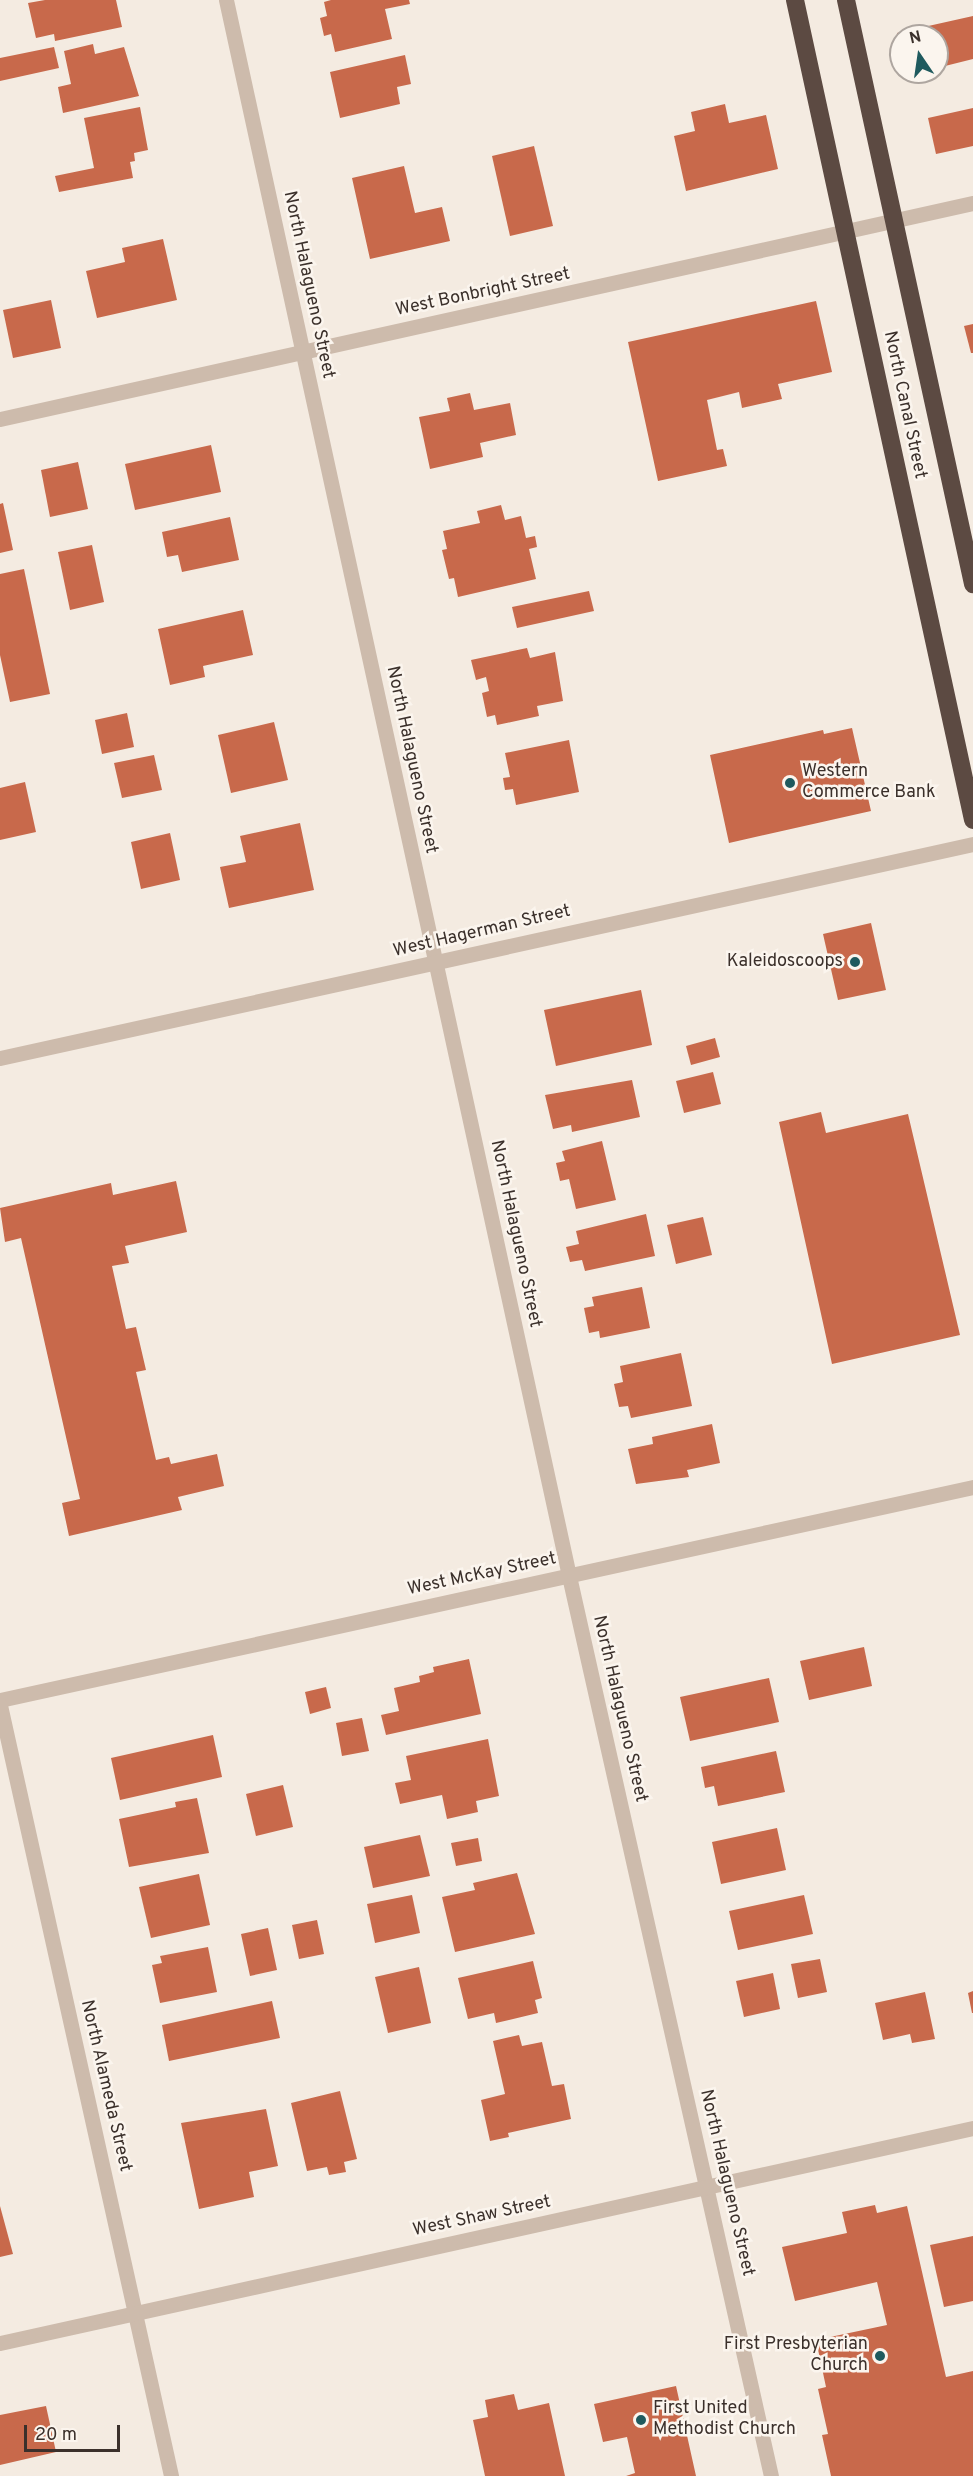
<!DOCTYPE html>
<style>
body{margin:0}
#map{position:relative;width:973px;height:2476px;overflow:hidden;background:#f4ebe1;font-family:Overpass,sans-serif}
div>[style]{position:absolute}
.building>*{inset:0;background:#c8694b}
.minor>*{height:15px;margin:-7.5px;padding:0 7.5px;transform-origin:7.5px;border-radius:7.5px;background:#cdbbac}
.highway>*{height:18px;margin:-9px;padding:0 9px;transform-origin:9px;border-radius:9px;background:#5c4a42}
.dots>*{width:16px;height:16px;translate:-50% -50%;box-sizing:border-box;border:3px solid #fbf5ee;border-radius:50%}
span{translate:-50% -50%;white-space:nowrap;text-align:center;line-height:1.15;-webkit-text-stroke:5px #fbf5ee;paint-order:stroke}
.street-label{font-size:18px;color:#3b302b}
.poi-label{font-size:18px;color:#3b302b}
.left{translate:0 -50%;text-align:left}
.right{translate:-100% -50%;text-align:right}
.north{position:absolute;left:889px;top:24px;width:60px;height:60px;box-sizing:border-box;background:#fbf5ee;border:2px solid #aea6a0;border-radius:50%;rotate:347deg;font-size:16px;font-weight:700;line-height:24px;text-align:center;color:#3b302b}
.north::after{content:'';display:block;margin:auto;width:21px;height:27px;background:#1f5a5e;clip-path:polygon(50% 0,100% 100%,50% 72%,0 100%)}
.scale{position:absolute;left:24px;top:2425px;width:96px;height:27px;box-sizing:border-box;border:3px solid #3b302b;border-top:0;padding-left:8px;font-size:18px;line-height:21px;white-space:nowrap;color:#3b302b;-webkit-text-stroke:4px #fbf5ee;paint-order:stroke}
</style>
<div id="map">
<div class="building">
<div style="clip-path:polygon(45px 0,116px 0,122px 27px,55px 41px,54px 34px,36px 38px,28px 3px)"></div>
<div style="clip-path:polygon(331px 0,409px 0,410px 4px,385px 9px,392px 39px,335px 52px,331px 34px,324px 36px,320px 18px,327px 16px,324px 2px)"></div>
<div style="clip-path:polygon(973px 16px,973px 59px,937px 68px,937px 36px,901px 36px,900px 48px,897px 33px)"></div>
<div style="clip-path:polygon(93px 44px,95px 54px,124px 47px,139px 96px,63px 113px,58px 87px,71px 84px,64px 51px)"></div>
<div style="clip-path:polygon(54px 47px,59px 68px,0 81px,0 58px)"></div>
<div style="clip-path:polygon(405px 55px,411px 84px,397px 87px,400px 104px,340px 118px,330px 72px)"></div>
<div style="clip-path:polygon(725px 104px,729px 123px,766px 115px,778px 169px,686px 191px,674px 136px,695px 131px,691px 112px)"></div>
<div style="clip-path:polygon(140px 107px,148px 150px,134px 153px,135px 161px,130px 162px,133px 178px,59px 192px,55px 176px,94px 168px,84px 118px)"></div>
<div style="clip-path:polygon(973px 108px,973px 146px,936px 154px,928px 118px)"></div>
<div style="clip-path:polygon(534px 146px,553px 226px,510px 236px,492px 156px)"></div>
<div style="clip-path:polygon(404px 166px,415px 213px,442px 207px,450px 241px,370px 259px,352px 178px)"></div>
<div style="clip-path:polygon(163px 239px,177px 300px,97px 318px,86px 271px,125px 262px,122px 248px)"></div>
<div style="clip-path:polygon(51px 300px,61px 348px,13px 358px,3px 310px)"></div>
<div style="clip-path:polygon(816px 301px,832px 372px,778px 384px,782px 399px,742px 408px,739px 392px,707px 400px,717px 450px,723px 449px,727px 466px,658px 481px,628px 342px)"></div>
<div style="clip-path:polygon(973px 324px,973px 353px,971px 353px,964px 326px)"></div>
<div style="clip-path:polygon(470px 393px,474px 410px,510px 403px,516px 435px,480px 443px,483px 457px,430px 469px,419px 417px,450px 411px,447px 398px)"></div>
<div style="clip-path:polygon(211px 445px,221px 492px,135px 510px,125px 464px)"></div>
<div style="clip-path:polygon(78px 462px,88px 509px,50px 517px,41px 470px)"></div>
<div style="clip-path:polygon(3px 503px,13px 550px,0 553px,0 504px)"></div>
<div style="clip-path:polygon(501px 505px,505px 520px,521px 516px,526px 538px,535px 536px,537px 547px,529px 549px,536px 579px,458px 597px,454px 578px,449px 579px,442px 550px,447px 549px,443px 531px,480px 523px,477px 511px)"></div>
<div style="clip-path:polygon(230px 517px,239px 560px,182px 572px,178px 555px,167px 557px,162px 532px)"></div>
<div style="clip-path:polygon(92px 545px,104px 602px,70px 610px,58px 552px)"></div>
<div style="clip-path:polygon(24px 569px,50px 694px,10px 702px,0 655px,0 574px)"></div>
<div style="clip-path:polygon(589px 591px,594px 611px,517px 628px,512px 607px)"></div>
<div style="clip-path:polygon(243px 610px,253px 655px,203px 666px,205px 677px,170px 685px,158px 629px)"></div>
<div style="clip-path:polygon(527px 648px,530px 658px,555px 652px,563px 701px,537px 706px,539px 716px,497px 725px,495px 715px,487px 717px,482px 693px,489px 691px,486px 677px,476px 680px,471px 660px)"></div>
<div style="clip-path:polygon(127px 713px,134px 747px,102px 754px,95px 720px)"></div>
<div style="clip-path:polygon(274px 722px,288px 780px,231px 793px,218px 735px)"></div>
<div style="clip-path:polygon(852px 728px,871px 811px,729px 843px,710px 755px,823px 730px,824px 734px)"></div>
<div style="clip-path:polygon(569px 740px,579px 792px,516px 805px,513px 789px,505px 790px,503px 778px,510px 777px,505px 753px)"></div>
<div style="clip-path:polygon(154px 755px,162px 790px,122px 798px,114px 763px)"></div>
<div style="clip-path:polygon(25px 782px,36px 832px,0 840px,0 788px)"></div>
<div style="clip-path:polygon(300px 823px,314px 890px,229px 908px,220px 867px,246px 862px,240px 836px)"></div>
<div style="clip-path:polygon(170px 833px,180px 880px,141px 889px,131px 842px)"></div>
<div style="clip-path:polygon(871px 923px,886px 990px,838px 1000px,823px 934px)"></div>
<div style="clip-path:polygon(641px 990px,652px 1045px,556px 1066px,544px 1010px)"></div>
<div style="clip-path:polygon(715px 1038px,720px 1057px,691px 1065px,686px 1046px)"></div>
<div style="clip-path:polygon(713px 1072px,721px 1104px,684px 1113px,676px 1081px)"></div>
<div style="clip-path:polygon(632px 1080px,640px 1117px,572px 1132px,571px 1125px,553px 1129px,545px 1095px)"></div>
<div style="clip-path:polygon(821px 1112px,826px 1133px,908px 1114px,960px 1335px,832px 1364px,779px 1122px)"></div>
<div style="clip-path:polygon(602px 1141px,616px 1200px,576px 1209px,569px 1179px,560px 1181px,556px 1163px,565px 1161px,562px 1151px)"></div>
<div style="clip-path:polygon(176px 1181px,187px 1232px,125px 1246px,129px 1263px,112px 1266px,126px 1329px,136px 1327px,146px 1370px,136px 1372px,156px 1460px,169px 1457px,171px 1464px,217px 1454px,224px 1486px,178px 1497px,182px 1510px,69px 1536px,62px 1503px,80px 1499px,21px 1238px,5px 1242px,0 1208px,111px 1183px,113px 1195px)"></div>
<div style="clip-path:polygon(646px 1214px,655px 1256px,585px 1271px,582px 1260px,570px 1262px,566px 1247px,579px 1244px,576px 1231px)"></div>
<div style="clip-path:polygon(703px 1217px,712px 1255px,676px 1264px,667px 1225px)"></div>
<div style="clip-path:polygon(642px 1287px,650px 1328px,600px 1338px,599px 1331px,589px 1333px,584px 1308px,594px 1306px,592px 1297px)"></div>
<div style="clip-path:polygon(681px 1353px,692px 1406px,631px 1418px,628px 1406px,619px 1407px,614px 1384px,623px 1382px,620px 1366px)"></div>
<div style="clip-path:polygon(712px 1424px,720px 1463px,687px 1470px,689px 1477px,636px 1484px,628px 1449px,653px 1444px,652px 1437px)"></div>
<div style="clip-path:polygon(864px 1647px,872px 1686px,809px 1700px,800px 1661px)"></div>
<div style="clip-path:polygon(469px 1659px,481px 1714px,386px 1735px,381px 1715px,399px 1711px,394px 1688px,420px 1682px,419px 1676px,434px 1672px,433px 1667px)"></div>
<div style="clip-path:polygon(769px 1678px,779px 1722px,690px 1741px,680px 1697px)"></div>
<div style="clip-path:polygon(326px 1687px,331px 1708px,310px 1714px,305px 1692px)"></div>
<div style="clip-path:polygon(362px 1718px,369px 1751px,342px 1756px,336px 1723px)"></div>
<div style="clip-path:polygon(213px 1735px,222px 1777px,120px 1800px,111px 1758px)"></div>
<div style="clip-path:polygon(488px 1739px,499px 1796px,476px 1801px,478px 1812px,447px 1819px,442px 1795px,400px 1804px,395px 1783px,411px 1780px,406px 1756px)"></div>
<div style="clip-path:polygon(776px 1751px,785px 1792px,718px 1806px,714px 1786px,705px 1788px,701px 1767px)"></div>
<div style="clip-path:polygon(283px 1785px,293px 1827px,256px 1836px,246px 1794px)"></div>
<div style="clip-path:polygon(197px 1798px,209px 1853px,129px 1867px,119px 1819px,176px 1807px,175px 1802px)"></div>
<div style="clip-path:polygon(777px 1828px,786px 1870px,721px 1884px,712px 1842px)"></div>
<div style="clip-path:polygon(420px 1835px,430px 1876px,373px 1888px,364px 1847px)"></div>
<div style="clip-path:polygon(478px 1838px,482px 1861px,456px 1866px,451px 1843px)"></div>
<div style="clip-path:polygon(517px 1873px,535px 1934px,455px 1952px,442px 1897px,475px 1890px,473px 1883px)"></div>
<div style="clip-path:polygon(199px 1874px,210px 1925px,151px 1938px,139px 1887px)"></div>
<div style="clip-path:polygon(412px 1895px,420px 1933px,375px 1943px,367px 1904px)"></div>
<div style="clip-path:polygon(804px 1895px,813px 1934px,738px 1950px,729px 1911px)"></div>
<div style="clip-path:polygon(317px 1920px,324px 1954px,299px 1959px,292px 1925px)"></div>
<div style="clip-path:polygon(268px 1928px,277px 1970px,250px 1976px,241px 1934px)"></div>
<div style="clip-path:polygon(208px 1947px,217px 1992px,160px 2003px,152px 1965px,162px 1963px,160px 1956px)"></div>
<div style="clip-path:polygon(820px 1959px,827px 1992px,798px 1998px,791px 1964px)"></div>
<div style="clip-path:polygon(533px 1961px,542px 1998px,535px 2000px,538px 2013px,496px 2023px,494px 2013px,468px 2019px,458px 1978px)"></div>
<div style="clip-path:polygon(419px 1967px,431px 2023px,388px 2033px,375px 1977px)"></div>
<div style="clip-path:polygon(773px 1973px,780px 2009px,744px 2017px,736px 1981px)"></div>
<div style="clip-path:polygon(973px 1991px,973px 2013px,972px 2013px,968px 1993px)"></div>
<div style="clip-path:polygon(925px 1992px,935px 2039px,912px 2043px,910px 2034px,883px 2040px,875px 2003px)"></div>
<div style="clip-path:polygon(272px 2001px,280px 2038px,169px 2061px,162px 2025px)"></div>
<div style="clip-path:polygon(519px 2035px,522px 2046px,542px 2042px,552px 2086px,564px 2084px,571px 2119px,508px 2133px,509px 2137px,490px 2141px,481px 2100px,505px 2094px,493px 2041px)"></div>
<div style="clip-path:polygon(340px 2091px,357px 2159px,344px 2162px,346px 2172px,329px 2175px,327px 2167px,307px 2171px,291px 2103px)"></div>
<div style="clip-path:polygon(266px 2109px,278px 2166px,249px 2172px,254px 2197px,199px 2209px,181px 2123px)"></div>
<div style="clip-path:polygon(875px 2205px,877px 2213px,907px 2206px,946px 2377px,973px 2371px,973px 2476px,831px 2476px,822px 2435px,828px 2434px,818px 2389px,826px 2387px,816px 2340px,887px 2325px,877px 2282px,795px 2301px,782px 2247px,847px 2233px,842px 2212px)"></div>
<div style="clip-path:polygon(0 2206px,13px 2254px,0 2257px)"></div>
<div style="clip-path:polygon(973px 2236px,973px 2301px,944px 2307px,930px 2245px)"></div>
<div style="clip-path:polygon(676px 2386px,696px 2476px,626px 2476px,635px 2473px,627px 2437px,603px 2442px,594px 2404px)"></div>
<div style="clip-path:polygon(514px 2394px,518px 2410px,549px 2403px,565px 2476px,485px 2476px,473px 2420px,488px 2417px,485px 2400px)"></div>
<div style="clip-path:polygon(46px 2406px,56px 2452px,0 2465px,0 2415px)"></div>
</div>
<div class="minor">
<div style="left:226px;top:0;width:1613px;rotate:77.72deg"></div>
<div style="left:569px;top:1576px;width:922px;rotate:77.35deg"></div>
<div style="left:0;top:419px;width:997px;rotate:-12.52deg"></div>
<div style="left:0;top:1058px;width:996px;rotate:-12.4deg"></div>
<div style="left:0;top:1700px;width:996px;rotate:-12.35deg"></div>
<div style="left:0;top:1705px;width:790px;rotate:77.49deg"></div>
<div style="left:0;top:2343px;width:996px;rotate:-12.46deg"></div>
</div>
<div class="highway">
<div style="left:795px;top:0;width:839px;rotate:77.75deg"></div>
<div style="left:846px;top:0;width:598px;rotate:77.73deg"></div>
</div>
<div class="dots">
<div style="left:790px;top:783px;background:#1f5a5e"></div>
<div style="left:855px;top:962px;background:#1f5a5e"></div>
<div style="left:880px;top:2356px;background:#1f5a5e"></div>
<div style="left:641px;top:2420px;background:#1f5a5e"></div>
</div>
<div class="street-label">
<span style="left:308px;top:285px;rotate:78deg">North Halagueno Street</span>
<span style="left:483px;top:293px;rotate:-12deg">West Bonbright Street</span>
<span style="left:904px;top:405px;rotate:78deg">North Canal Street</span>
<span style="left:411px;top:760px;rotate:78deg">North Halagueno Street</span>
<span style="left:482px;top:932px;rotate:-13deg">West Hagerman Street</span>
<span style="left:515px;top:1234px;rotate:78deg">North Halagueno Street</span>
<span style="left:482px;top:1575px;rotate:-12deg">West McKay Street</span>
<span style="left:619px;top:1709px;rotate:77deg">North Halagueno Street</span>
<span style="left:105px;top:2086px;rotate:77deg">North Alameda Street</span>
<span style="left:726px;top:2183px;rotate:77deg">North Halagueno Street</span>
<span style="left:482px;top:2217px;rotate:-12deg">West Shaw Street</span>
</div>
<div class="poi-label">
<span class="left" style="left:802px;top:783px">Western<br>Commerce Bank</span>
<span class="right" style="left:843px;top:962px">Kaleidoscoops</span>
<span class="right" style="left:868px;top:2356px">First Presbyterian<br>Church</span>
<span class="left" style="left:653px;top:2420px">First United<br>Methodist Church</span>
</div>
<div class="north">N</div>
<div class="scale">20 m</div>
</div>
